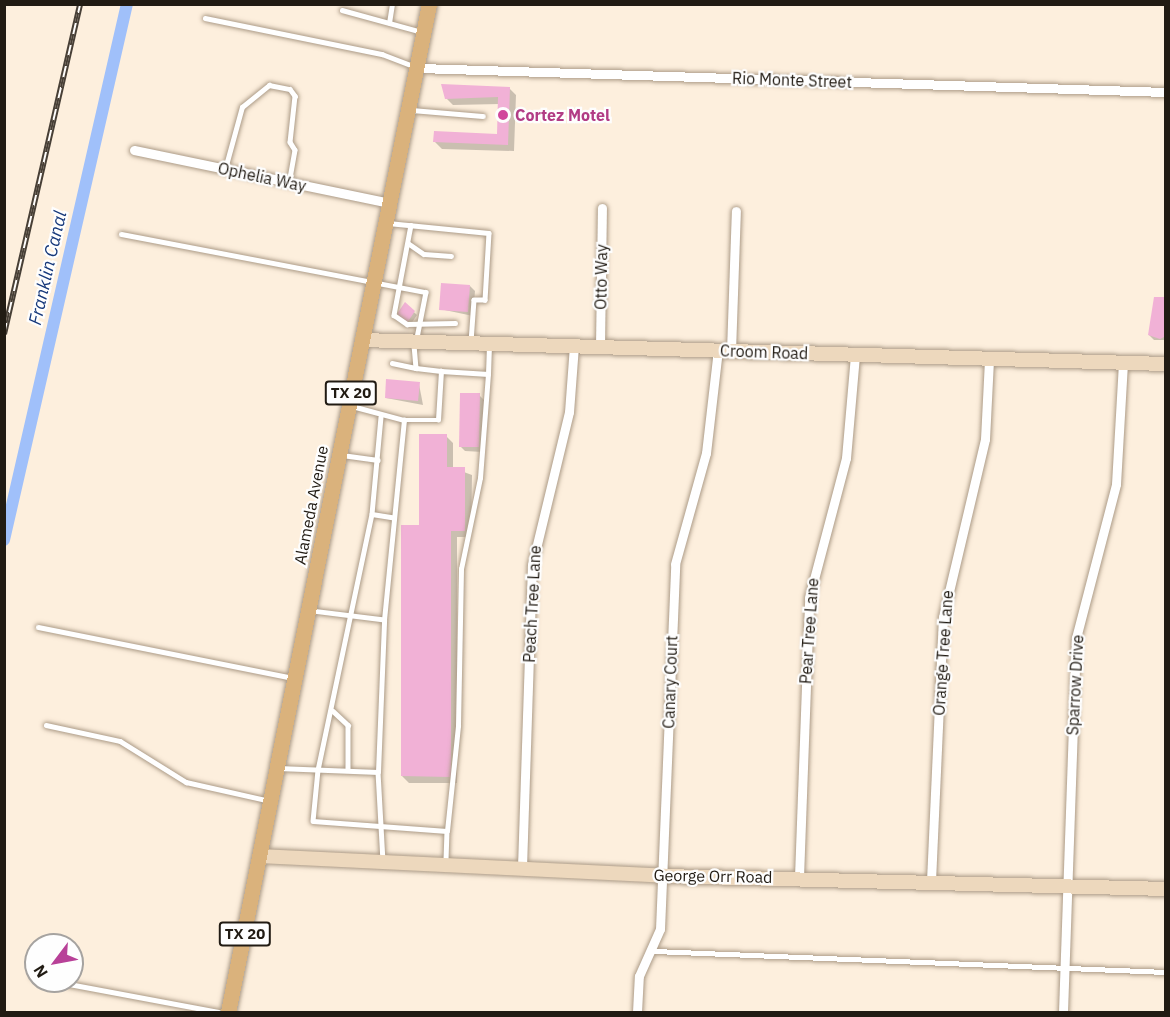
<!DOCTYPE html>
<style>
body{margin:0}
#map{position:relative;width:1170px;height:1017px;overflow:hidden;background:#fdefdd;font-family:"IBM Plex Sans",sans-serif}
div>[style]{position:absolute}
.shadow>*{inset:0;background:#0003}
.canal>*{height:12px;margin:-6px;padding:0 6px;transform-origin:6px;border-radius:6px;background:#a0c0fa}
.building>*{inset:0;background:#f1b1d6}
.roads{filter:drop-shadow(0 0 2px #ac9b87) drop-shadow(0 0 2px #ac9b87)}
.lane>*{height:4.5px;margin:-2.25px;padding:0 2.25px;transform-origin:2.25px;border-radius:2.25px;background:#fff}
.street>*{height:9px;margin:-4.5px;padding:0 4.5px;transform-origin:4.5px;border-radius:4.5px;background:#fff}
.secondary>*{height:14px;margin:-7px;padding:0 7px;transform-origin:7px;border-radius:7px;background:#edd8bd}
.primary>*{height:15px;margin:-7.5px;padding:0 7.5px;transform-origin:7.5px;border-radius:7.5px;background:#dab27c}
.rail>*{height:6px;margin-top:-3px;transform-origin:0;background:repeating-linear-gradient(90deg,#fefefe 0 11px,#473f36 0 22px);box-sizing:border-box;border-block:2px solid #473f36}
.dots>*{width:16px;height:16px;translate:-50% -50%;box-sizing:border-box;border:3px solid #fefefe;border-radius:50%}
span{translate:-50% -50%;white-space:nowrap;text-align:center;line-height:1.15;-webkit-text-stroke:4.5px #fefefe;paint-order:stroke}
.shield-label span{padding:2px 4px;background:#fefefe;border:2px solid;border-radius:4px;-webkit-text-stroke-width:0}
.shield-label{font-size:15px;color:#211b13;font-weight:700}
.street-label{font-size:16px;color:#211b13}
.hotel-label{font-size:16px;color:#b23c85;font-weight:700}
.left{translate:0 -50%;text-align:left}
.water-label{font-size:18px;color:#16387a;font-style:italic}
.frame{position:absolute;inset:0;border:6px solid #211b13;pointer-events:none}
.north{position:absolute;left:24px;top:933px;width:60px;height:60px;box-sizing:border-box;background:#fefefe;border:2px solid #a6a3a0;border-radius:50%;rotate:238deg;font-size:16px;font-weight:700;line-height:24px;text-align:center;color:#211b13}
.north::after{content:'';display:block;margin:auto;width:21px;height:27px;background:#b84198;clip-path:polygon(50% 0,100% 100%,50% 72%,0 100%)}
</style>
<div id="map">
<div class="shadow">
<div style="clip-path:polygon(509px 88px,516px 95px,514px 151px,442px 149px,435px 142px,498px 136px,500px 104px,453px 105px,446px 98px)"></div>
<div style="clip-path:polygon(470px 286px,475px 291px,473px 316px,440px 309px)"></div>
<div style="clip-path:polygon(1166px 299px,1166px 340px,1154px 340px,1149px 335px)"></div>
<div style="clip-path:polygon(405px 304px,417px 315px,411px 324px,399px 313px)"></div>
<div style="clip-path:polygon(419px 384px,423px 405px,386px 398px)"></div>
<div style="clip-path:polygon(479px 395px,484px 400px,483px 452px,465px 451px,460px 446px)"></div>
<div style="clip-path:polygon(446px 436px,453px 443px,453px 468px,472px 475px,471px 537px,457px 537px,457px 783px,409px 783px,402px 776px,420px 526px)"></div>
</div>
<div class="canal">
<div style="left:4px;top:540px;width:550px;rotate:-77.08deg"></div>
</div>
<div class="building">
<div style="clip-path:polygon(441px 84px,510px 87px,508px 145px,433px 142px,434px 131px,497px 134px,498px 97px,445px 99px)"></div>
<div style="clip-path:polygon(441px 283px,470px 285px,468px 312px,439px 310px)"></div>
<div style="clip-path:polygon(1154px 297px,1166px 297px,1166px 336px,1160px 339px,1148px 335px)"></div>
<div style="clip-path:polygon(405px 302px,415px 311px,407px 323px,397px 314px)"></div>
<div style="clip-path:polygon(386px 379px,420px 382px,418px 401px,385px 398px)"></div>
<div style="clip-path:polygon(460px 393px,480px 393px,479px 447px,459px 447px)"></div>
<div style="clip-path:polygon(419px 434px,447px 434px,447px 467px,465px 467px,465px 531px,451px 531px,451px 777px,401px 776px,401px 525px,419px 525px)"></div>
</div>
<div class="roads">
<div class="lane">
<div style="left:342px;top:10px;width:83px;rotate:15.4deg"></div>
<div style="left:205px;top:18px;width:181px;rotate:11.5deg"></div>
<div style="left:382px;top:54px;width:33px;rotate:21deg"></div>
<div style="left:389px;top:23px;width:19px;rotate:-81deg"></div>
<div style="left:411px;top:110px;width:72px;rotate:4.8deg"></div>
<div style="left:225px;top:169px;width:64px;rotate:-74.7deg"></div>
<div style="left:242px;top:107px;width:35px;rotate:-39deg"></div>
<div style="left:269px;top:85px;width:21px;rotate:11deg"></div>
<div style="left:290px;top:89px;width:9px;rotate:54deg"></div>
<div style="left:295px;top:96px;width:46px;rotate:96.2deg"></div>
<div style="left:290px;top:142px;width:9px;rotate:58deg"></div>
<div style="left:295px;top:150px;width:34px;rotate:100deg"></div>
<div style="left:388px;top:223px;width:101px;rotate:5.7deg"></div>
<div style="left:489px;top:233px;width:67px;rotate:93.4deg"></div>
<div style="left:485px;top:300px;width:11px;rotate:180deg"></div>
<div style="left:474px;top:300px;width:42px;rotate:94.1deg"></div>
<div style="left:411px;top:225px;width:92px;rotate:100.7deg"></div>
<div style="left:394px;top:315px;width:16px;rotate:35deg"></div>
<div style="left:407px;top:324px;width:48px;rotate:-1.2deg"></div>
<div style="left:121px;top:234px;width:310px;rotate:10.8deg"></div>
<div style="left:426px;top:292px;width:47px;rotate:101.1deg"></div>
<div style="left:408px;top:243px;width:19px;rotate:35deg"></div>
<div style="left:424px;top:254px;width:27px;rotate:4deg"></div>
<div style="left:414px;top:345px;width:23px;rotate:85deg"></div>
<div style="left:416px;top:368px;width:25px;rotate:7deg"></div>
<div style="left:392px;top:363px;width:25px;rotate:12deg"></div>
<div style="left:352px;top:406px;width:54px;rotate:15.1deg"></div>
<div style="left:381px;top:417px;width:97px;rotate:95.3deg"></div>
<div style="left:372px;top:514px;width:262px;rotate:101.9deg"></div>
<div style="left:318px;top:770px;width:51px;rotate:95.6deg"></div>
<div style="left:313px;top:821px;width:134px;rotate:4.3deg"></div>
<div style="left:447px;top:831px;width:33px;rotate:92deg"></div>
<div style="left:342px;top:455px;width:36px;rotate:8deg"></div>
<div style="left:372px;top:514px;width:20px;rotate:9deg"></div>
<div style="left:384px;top:620px;width:201px;rotate:-84.3deg"></div>
<div style="left:404px;top:420px;width:34px"></div>
<div style="left:438px;top:420px;width:49px;rotate:-86.5deg"></div>
<div style="left:441px;top:371px;width:47px;rotate:3.7deg"></div>
<div style="left:488px;top:374px;width:29px;rotate:-88deg"></div>
<div style="left:38px;top:627px;width:260px;rotate:11.3deg"></div>
<div style="left:333px;top:711px;width:21px;rotate:43deg"></div>
<div style="left:348px;top:725px;width:45px;rotate:90deg"></div>
<div style="left:46px;top:725px;width:76px;rotate:12.2deg"></div>
<div style="left:120px;top:741px;width:78px;rotate:31.8deg"></div>
<div style="left:186px;top:782px;width:82px;rotate:12.7deg"></div>
<div style="left:278px;top:768px;width:100px;rotate:2.3deg"></div>
<div style="left:378px;top:772px;width:152px;rotate:-87.7deg"></div>
<div style="left:384px;top:620px;width:73px;rotate:-172.9deg"></div>
<div style="left:378px;top:772px;width:89px;rotate:86.8deg"></div>
<div style="left:447px;top:831px;width:106px;rotate:-84deg"></div>
<div style="left:458px;top:726px;width:157px;rotate:-88.9deg"></div>
<div style="left:461px;top:569px;width:93px;rotate:-78.2deg"></div>
<div style="left:480px;top:478px;width:104px;rotate:-85.6deg"></div>
<div style="left:654px;top:951px;width:512px;rotate:2.35deg"></div>
<div style="left:33px;top:977px;width:3px"></div>
<div style="left:53px;top:981px;width:168px;rotate:10.6deg"></div>
</div>
<div class="street">
<div style="left:419px;top:68px;width:747px;rotate:1.84deg"></div>
<div style="left:134px;top:150px;width:260px;rotate:11.7deg"></div>
<div style="left:600px;top:347px;width:139px;rotate:-89.2deg"></div>
<div style="left:731px;top:351px;width:140px;rotate:-88deg"></div>
<div style="left:522px;top:867px;width:302px;rotate:-88.1deg"></div>
<div style="left:532px;top:565px;width:157px;rotate:-76.4deg"></div>
<div style="left:569px;top:412px;width:66px;rotate:-85.7deg"></div>
<div style="left:799px;top:877px;width:279px;rotate:-87.9deg"></div>
<div style="left:809px;top:598px;width:145px;rotate:-75.2deg"></div>
<div style="left:846px;top:458px;width:103px;rotate:-85deg"></div>
<div style="left:931px;top:881px;width:264px;rotate:-87.4deg"></div>
<div style="left:943px;top:617px;width:183px;rotate:-76.7deg"></div>
<div style="left:985px;top:439px;width:80px;rotate:-87.1deg"></div>
<div style="left:637px;top:1012px;width:36px;rotate:-87deg"></div>
<div style="left:639px;top:976px;width:51px;rotate:-65.9deg"></div>
<div style="left:660px;top:929px;width:365px;rotate:-87.6deg"></div>
<div style="left:675px;top:564px;width:115px;rotate:-74.4deg"></div>
<div style="left:706px;top:453px;width:104px;rotate:-83.4deg"></div>
<div style="left:1063px;top:1012px;width:374px;rotate:-88deg"></div>
<div style="left:1076px;top:638px;width:159px;rotate:-75.4deg"></div>
<div style="left:1116px;top:484px;width:121px;rotate:-86.7deg"></div>
</div>
<div class="secondary">
<div style="left:362px;top:340px;width:804px;rotate:1.71deg"></div>
<div style="left:261px;top:856px;width:403px;rotate:2.8deg"></div>
<div style="left:664px;top:876px;width:502px;rotate:1.48deg"></div>
</div>
<div class="primary">
<div style="left:228px;top:1012px;width:1028px;rotate:-78.72deg"></div>
</div>
</div>
<div class="rail">
<div style="left:4px;top:334px;width:339px;rotate:-77deg"></div>
</div>
<div class="dots">
<div style="left:503px;top:115px;background:#d1479c"></div>
</div>
<div class="shield-label">
<span style="left:351px;top:393px">TX 20</span>
<span style="left:245px;top:934px">TX 20</span>
</div>
<div class="street-label">
<span style="left:792px;top:80px;rotate:2deg">Rio Monte Street</span>
<span style="left:262px;top:177px;rotate:12deg">Ophelia Way</span>
<span style="left:601px;top:277px;rotate:-89deg">Otto Way</span>
<span style="left:764px;top:352px;rotate:2deg">Croom Road</span>
<span style="left:311px;top:505px;rotate:-79deg">Alameda Avenue</span>
<span style="left:532px;top:604px;rotate:-87deg">Peach Tree Lane</span>
<span style="left:809px;top:631px;rotate:-86deg">Pear Tree Lane</span>
<span style="left:943px;top:653px;rotate:-86deg">Orange Tree Lane</span>
<span style="left:670px;top:682px;rotate:-88deg">Canary Court</span>
<span style="left:1075px;top:685px;rotate:-87deg">Sparrow Drive</span>
<span style="left:713px;top:876px;rotate:1deg">George Orr Road</span>
</div>
<div class="hotel-label">
<span class="left" style="left:515px;top:115px">Cortez Motel</span>
</div>
<div class="water-label">
<span style="left:48px;top:268px;rotate:-77deg">Franklin Canal</span>
</div>
<div class="frame"></div>
<div class="north">N</div>
</div>
